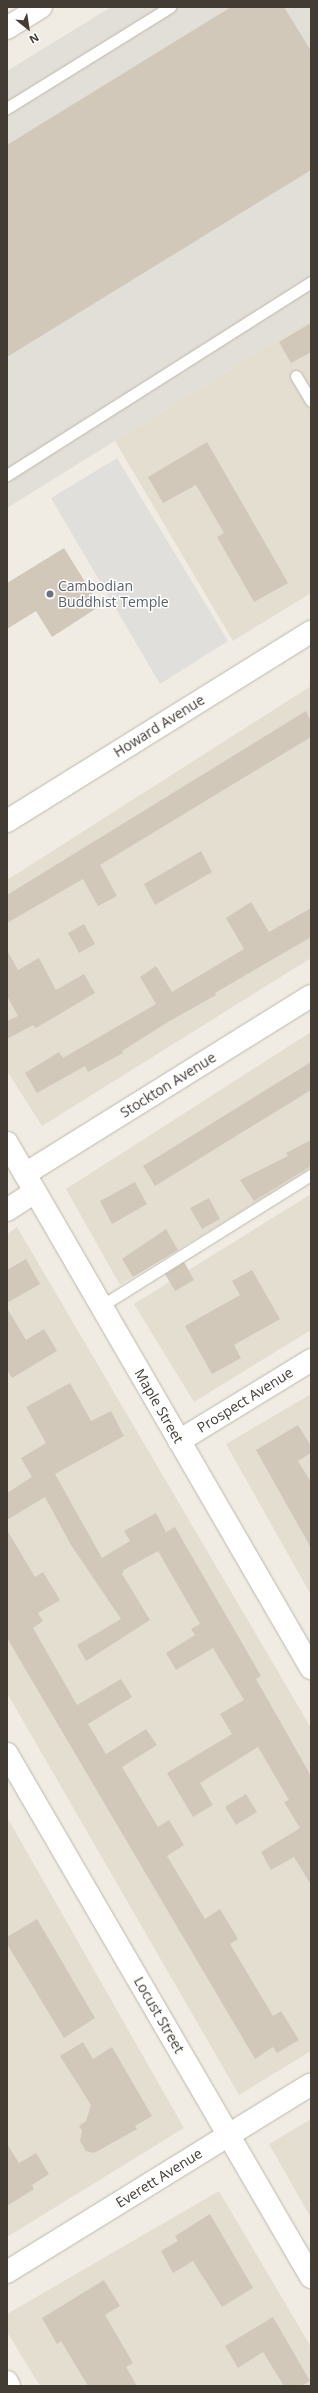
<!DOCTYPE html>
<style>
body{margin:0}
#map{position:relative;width:318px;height:2393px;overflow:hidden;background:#f0ece3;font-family:"Open Sans",sans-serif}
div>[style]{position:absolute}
.residential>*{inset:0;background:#e4ded1}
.industrial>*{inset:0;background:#e2ded8}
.parking>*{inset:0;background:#e1dfdb}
.building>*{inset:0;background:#d1c8b9}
.roads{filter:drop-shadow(0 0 1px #beb7a9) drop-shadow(0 0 1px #beb7a9)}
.service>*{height:11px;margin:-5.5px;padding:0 5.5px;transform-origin:5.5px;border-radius:5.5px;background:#fff}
.minor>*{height:22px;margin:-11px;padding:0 11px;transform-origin:11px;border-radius:11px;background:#fff}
.dots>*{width:11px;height:11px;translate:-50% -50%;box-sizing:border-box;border:2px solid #fff;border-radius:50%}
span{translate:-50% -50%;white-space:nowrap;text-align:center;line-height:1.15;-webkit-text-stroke:3px #fff;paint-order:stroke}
.worship-label{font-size:14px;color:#5b616d}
.left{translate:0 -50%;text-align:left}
.street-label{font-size:14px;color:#423c34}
.frame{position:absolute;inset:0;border:8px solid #423c34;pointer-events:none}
.north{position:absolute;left:8px;top:8px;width:40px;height:40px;-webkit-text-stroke:3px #fff;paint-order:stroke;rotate:150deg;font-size:11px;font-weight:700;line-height:16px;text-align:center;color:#423c34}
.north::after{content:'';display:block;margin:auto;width:14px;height:18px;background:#423c34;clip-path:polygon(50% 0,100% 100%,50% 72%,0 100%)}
</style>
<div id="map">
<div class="residential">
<div style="clip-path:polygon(311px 319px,311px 593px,233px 641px,115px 441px)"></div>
<div style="clip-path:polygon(311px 686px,311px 958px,42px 1126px,7px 1071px,7px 880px)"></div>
<div style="clip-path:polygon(311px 1032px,311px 1169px,120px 1285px,66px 1189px)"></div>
<div style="clip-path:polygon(311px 1194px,311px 1330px,194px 1402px,134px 1304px)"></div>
<div style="clip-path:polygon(17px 1227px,311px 1728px,311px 2051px,239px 2095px,7px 1693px,7px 1234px)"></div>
<div style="clip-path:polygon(311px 1394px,311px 1595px,226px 1444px)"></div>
<div style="clip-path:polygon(7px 1817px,184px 2128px,7px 2237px)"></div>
<div style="clip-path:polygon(311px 2119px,311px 2218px,269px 2144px)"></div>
<div style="clip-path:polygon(219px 2191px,311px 2347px,311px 2386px,40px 2386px,7px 2332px,7px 2314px)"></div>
</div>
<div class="industrial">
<div style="clip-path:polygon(111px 7px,311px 7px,311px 319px,7px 508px,7px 71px)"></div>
</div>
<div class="parking">
<div style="clip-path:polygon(117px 458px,228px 641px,160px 684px,51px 498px)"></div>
</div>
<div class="building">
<div style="clip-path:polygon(231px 7px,284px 7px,311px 51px,311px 170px,7px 357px,7px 145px)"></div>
<div style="clip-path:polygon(311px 323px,311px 352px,291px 363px,279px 342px)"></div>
<div style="clip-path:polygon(207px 442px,288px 583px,254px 602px,217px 537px,224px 533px,196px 485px,163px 503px,148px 477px)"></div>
<div style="clip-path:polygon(64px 548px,100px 606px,52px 637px,36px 611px,7px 629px,7px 583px)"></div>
<div style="clip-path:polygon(306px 711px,311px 721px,311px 737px,100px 865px,117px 896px,98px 906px,83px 879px,7px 923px,7px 895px)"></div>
<div style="clip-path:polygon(201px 851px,212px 872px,155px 905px,144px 884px)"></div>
<div style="clip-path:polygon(251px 902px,269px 932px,311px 908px,311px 937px,215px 993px,216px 995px,168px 1022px,122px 1051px,123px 1053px,88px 1072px,85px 1066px,37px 1093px,25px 1073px,59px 1052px,63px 1058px,156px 1004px,140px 977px,156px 966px,172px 992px,244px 949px,226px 918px)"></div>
<div style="clip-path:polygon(84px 924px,95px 944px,79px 953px,68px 933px)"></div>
<div style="clip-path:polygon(7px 950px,18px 970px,39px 958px,56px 990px,84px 974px,95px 993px,36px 1028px,33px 1025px,7px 1039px,7px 1021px,18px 1016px,7px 996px)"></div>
<div style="clip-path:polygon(311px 1062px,311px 1090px,155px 1186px,143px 1166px)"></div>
<div style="clip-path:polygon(311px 1140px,311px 1166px,254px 1201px,240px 1180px,288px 1156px,286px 1153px)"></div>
<div style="clip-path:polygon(135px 1182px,147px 1204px,112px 1224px,100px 1201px)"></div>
<div style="clip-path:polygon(209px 1198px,220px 1219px,202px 1229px,190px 1208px)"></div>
<div style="clip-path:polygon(166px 1229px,178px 1250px,133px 1277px,122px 1259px)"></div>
<div style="clip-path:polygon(26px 1259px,40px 1284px,7px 1303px,7px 1270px)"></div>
<div style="clip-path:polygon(184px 1262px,194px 1280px,175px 1291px,165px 1274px)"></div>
<div style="clip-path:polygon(252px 1270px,280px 1319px,234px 1345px,241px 1358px,212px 1374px,185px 1326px,240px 1295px,232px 1281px)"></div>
<div style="clip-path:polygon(7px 1308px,26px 1340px,44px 1329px,57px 1351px,12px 1378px,7px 1370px)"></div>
<div style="clip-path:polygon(70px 1383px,91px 1421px,111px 1411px,124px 1436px,55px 1474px,102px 1558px,130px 1541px,124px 1531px,156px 1513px,166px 1532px,175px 1527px,261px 1676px,256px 1679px,311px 1776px,311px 1885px,294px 1857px,271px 1870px,261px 1852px,300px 1828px,284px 1802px,289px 1800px,258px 1747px,200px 1783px,213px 1805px,193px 1817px,167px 1773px,232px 1734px,220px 1714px,244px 1700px,213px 1648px,176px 1670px,166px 1653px,195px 1635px,191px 1629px,200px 1624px,158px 1551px,124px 1570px,122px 1574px,150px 1620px,86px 1661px,77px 1645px,121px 1619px,71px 1545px,45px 1497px,7px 1520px,7px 1493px,32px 1477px,21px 1458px,46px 1443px,26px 1407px)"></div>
<div style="clip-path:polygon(298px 1425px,311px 1446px,311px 1453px,298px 1461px,311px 1482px,311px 1548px,256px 1450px)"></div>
<div style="clip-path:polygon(7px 1530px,35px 1577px,43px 1572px,60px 1600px,38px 1613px,43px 1621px,33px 1628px,77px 1705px,121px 1679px,132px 1697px,88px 1724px,106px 1754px,146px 1729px,157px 1745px,122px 1767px,158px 1827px,169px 1820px,184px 1845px,167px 1856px,205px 1919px,220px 1909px,238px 1939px,230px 1944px,273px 2016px,281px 2011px,299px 2040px,277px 2053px,273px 2047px,255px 2059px,7px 1638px)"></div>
<div style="clip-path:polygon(246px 1794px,257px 1812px,236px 1825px,225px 1807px)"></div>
<div style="clip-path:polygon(37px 1919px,95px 2018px,64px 2038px,7px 1944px,7px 1937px)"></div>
<div style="clip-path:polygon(83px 2042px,93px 2059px,112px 2047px,152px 2116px,135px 2126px,137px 2129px,94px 2153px,86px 2151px,80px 2141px,82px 2131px,79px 2126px,86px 2121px,91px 2105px,60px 2056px)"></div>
<div style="clip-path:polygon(7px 2144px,19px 2163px,36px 2153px,49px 2174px,32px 2185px,34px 2189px,7px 2206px)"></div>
<div style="clip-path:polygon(210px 2214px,253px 2288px,222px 2307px,193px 2261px,173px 2273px,161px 2251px,178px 2241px,175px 2236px)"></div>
<div style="clip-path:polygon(104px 2280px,120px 2306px,105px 2315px,133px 2363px,126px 2367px,137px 2386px,88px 2386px,61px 2341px,57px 2344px,42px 2318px)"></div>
<div style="clip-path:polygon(273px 2317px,310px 2381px,301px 2386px,284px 2386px,263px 2352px,238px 2368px,225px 2346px)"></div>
</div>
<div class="roads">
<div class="service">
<div style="left:7px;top:108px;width:192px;rotate:-31.8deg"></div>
<div style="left:296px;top:376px;width:29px;rotate:59deg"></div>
<div style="left:7px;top:475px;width:360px;rotate:-32.4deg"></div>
<div style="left:101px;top:1306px;width:248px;rotate:-32deg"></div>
</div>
<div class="minor">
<div style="left:7px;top:28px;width:40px;rotate:-32deg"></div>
<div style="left:7px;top:821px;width:358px;rotate:-31.9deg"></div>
<div style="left:7px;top:1143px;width:607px;rotate:59.93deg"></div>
<div style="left:25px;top:1174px;width:337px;rotate:-31.9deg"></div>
<div style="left:7px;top:1210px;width:33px;rotate:-33deg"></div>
<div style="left:179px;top:1441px;width:155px;rotate:-31.5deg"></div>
<div style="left:7px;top:1754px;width:605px;rotate:59.83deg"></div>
<div style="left:7px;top:2272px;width:357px;rotate:-31.7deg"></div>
<div style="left:7px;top:2382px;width:4px;rotate:63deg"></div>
</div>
</div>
<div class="dots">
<div style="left:50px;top:594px;background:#6b7280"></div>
</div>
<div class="worship-label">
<span class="left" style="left:58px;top:594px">Cambodian<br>Buddhist Temple</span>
</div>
<div class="street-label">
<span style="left:159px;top:726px;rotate:-32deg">Howard Avenue</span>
<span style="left:168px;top:1085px;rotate:-32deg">Stockton Avenue</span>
<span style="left:245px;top:1400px;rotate:-32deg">Prospect Avenue</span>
<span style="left:159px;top:1406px;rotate:60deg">Maple Street</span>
<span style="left:159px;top:2015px;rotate:60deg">Locust Street</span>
<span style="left:159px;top:2178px;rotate:-32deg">Everett Avenue</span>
</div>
<div class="frame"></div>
<div class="north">N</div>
</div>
